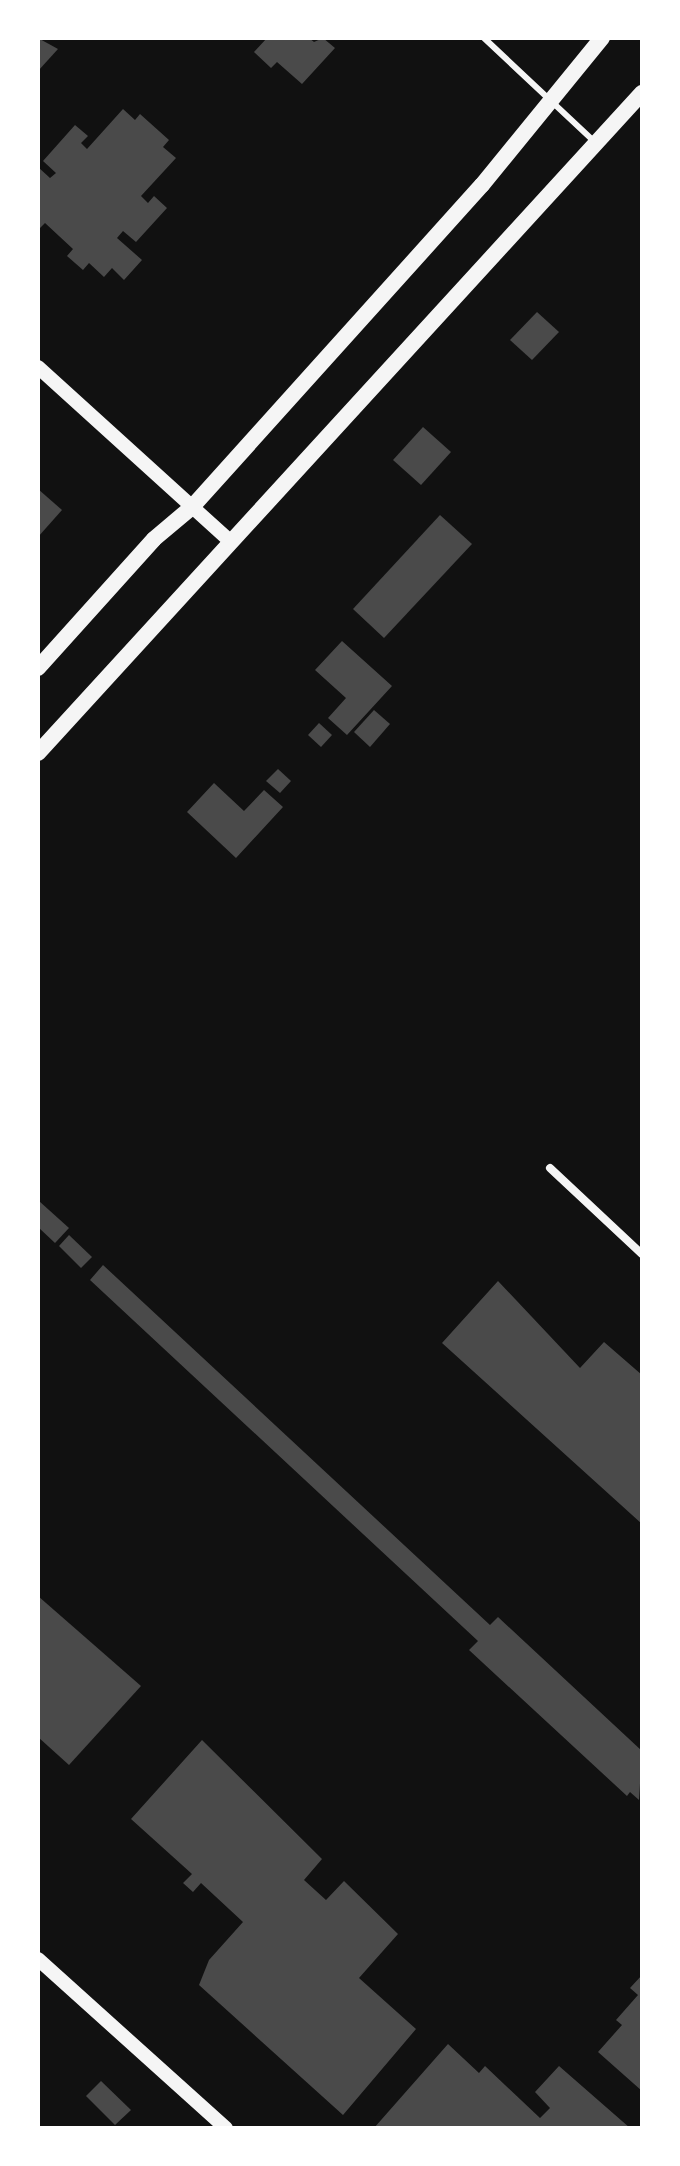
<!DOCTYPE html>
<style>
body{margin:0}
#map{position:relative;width:680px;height:2166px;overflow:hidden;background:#111;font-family:Inter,sans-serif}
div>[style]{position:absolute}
.building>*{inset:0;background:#4a4a4a}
.service>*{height:6px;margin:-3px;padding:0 3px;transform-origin:3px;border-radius:3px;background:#f5f5f5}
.minor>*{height:8px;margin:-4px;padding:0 4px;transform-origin:4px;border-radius:4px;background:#f5f5f5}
.tertiary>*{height:14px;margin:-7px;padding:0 7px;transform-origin:7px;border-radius:7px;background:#f5f5f5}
.secondary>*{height:16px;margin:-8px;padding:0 8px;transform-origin:8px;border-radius:8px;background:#f5f5f5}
span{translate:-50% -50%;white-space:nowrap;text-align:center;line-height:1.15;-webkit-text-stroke:7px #fff;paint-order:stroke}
.frame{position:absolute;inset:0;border:40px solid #fff;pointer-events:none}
</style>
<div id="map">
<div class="building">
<div style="clip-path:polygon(38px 38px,58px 49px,38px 71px)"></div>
<div style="clip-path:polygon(267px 38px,309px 38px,314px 42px,323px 38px,335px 48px,302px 84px,277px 62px,271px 68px,254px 52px)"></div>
<div style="clip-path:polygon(123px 109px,135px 120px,140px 114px,169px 140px,163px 147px,176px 158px,141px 196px,148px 203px,154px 196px,167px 208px,136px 242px,123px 231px,117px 238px,142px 260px,124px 280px,112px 268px,104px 277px,89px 263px,83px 270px,67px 256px,73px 249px,45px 223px,38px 230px,38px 167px,50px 178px,56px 173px,43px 161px,75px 125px,88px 136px,81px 143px,87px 149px)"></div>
<div style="clip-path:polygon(537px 312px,559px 332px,532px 360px,510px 340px)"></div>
<div style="clip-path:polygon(423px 427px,451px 452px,421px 485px,393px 460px)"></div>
<div style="clip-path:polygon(38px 489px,62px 510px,38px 537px)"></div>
<div style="clip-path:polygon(440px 515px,472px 544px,384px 638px,353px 609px)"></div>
<div style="clip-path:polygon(342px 641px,392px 686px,347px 735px,328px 718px,346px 698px,315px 670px)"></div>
<div style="clip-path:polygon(374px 710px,390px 724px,370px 747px,354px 732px)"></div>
<div style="clip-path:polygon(319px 723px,332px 735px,321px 747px,308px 735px)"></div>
<div style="clip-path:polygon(278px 769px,291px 781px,280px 793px,266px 781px)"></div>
<div style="clip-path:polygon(214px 783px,244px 811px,264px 790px,283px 807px,236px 858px,187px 812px)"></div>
<div style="clip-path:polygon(39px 1201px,69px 1228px,55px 1243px,38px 1227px)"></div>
<div style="clip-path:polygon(69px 1235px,92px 1257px,81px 1268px,59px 1246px)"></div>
<div style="clip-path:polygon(103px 1265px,490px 1625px,498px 1617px,642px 1751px,639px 1800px,630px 1792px,627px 1796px,469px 1650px,478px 1641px,90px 1280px)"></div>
<div style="clip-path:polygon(498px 1281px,580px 1368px,604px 1342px,642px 1375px,642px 1524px,442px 1343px)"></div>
<div style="clip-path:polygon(38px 1596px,141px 1686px,69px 1765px,38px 1737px)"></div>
<div style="clip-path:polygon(202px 1740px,322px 1859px,304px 1880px,326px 1900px,344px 1881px,398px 1934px,359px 1978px,416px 2029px,343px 2115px,199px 1985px,209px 1960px,243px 1922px,201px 1883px,193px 1892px,183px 1883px,192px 1874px,131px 1819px)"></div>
<div style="clip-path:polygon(642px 1975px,642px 2091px,598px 2052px,622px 2025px,616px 2020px,638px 1995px,630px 1988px)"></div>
<div style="clip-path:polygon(448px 2044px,479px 2073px,485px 2066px,540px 2118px,550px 2108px,535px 2092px,559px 2066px,630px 2128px,374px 2128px)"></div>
<div style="clip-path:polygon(101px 2081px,131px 2110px,115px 2125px,86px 2096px)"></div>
</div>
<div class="service">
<div style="left:484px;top:38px;width:154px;rotate:43.2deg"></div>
</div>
<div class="minor">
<div style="left:550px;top:1168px;width:126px;rotate:43.1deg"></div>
</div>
<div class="tertiary">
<div style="left:38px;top:367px;width:258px;rotate:42.2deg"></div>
<div style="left:38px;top:1959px;width:253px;rotate:42deg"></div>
</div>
<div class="secondary">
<div style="left:38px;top:668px;width:173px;rotate:-48deg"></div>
<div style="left:154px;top:539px;width:50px;rotate:-40.1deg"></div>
<div style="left:192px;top:507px;width:433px;rotate:-48deg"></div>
<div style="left:482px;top:185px;width:190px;rotate:-50.8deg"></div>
<div style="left:38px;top:753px;width:895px;rotate:-47.54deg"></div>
</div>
<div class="frame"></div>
</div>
